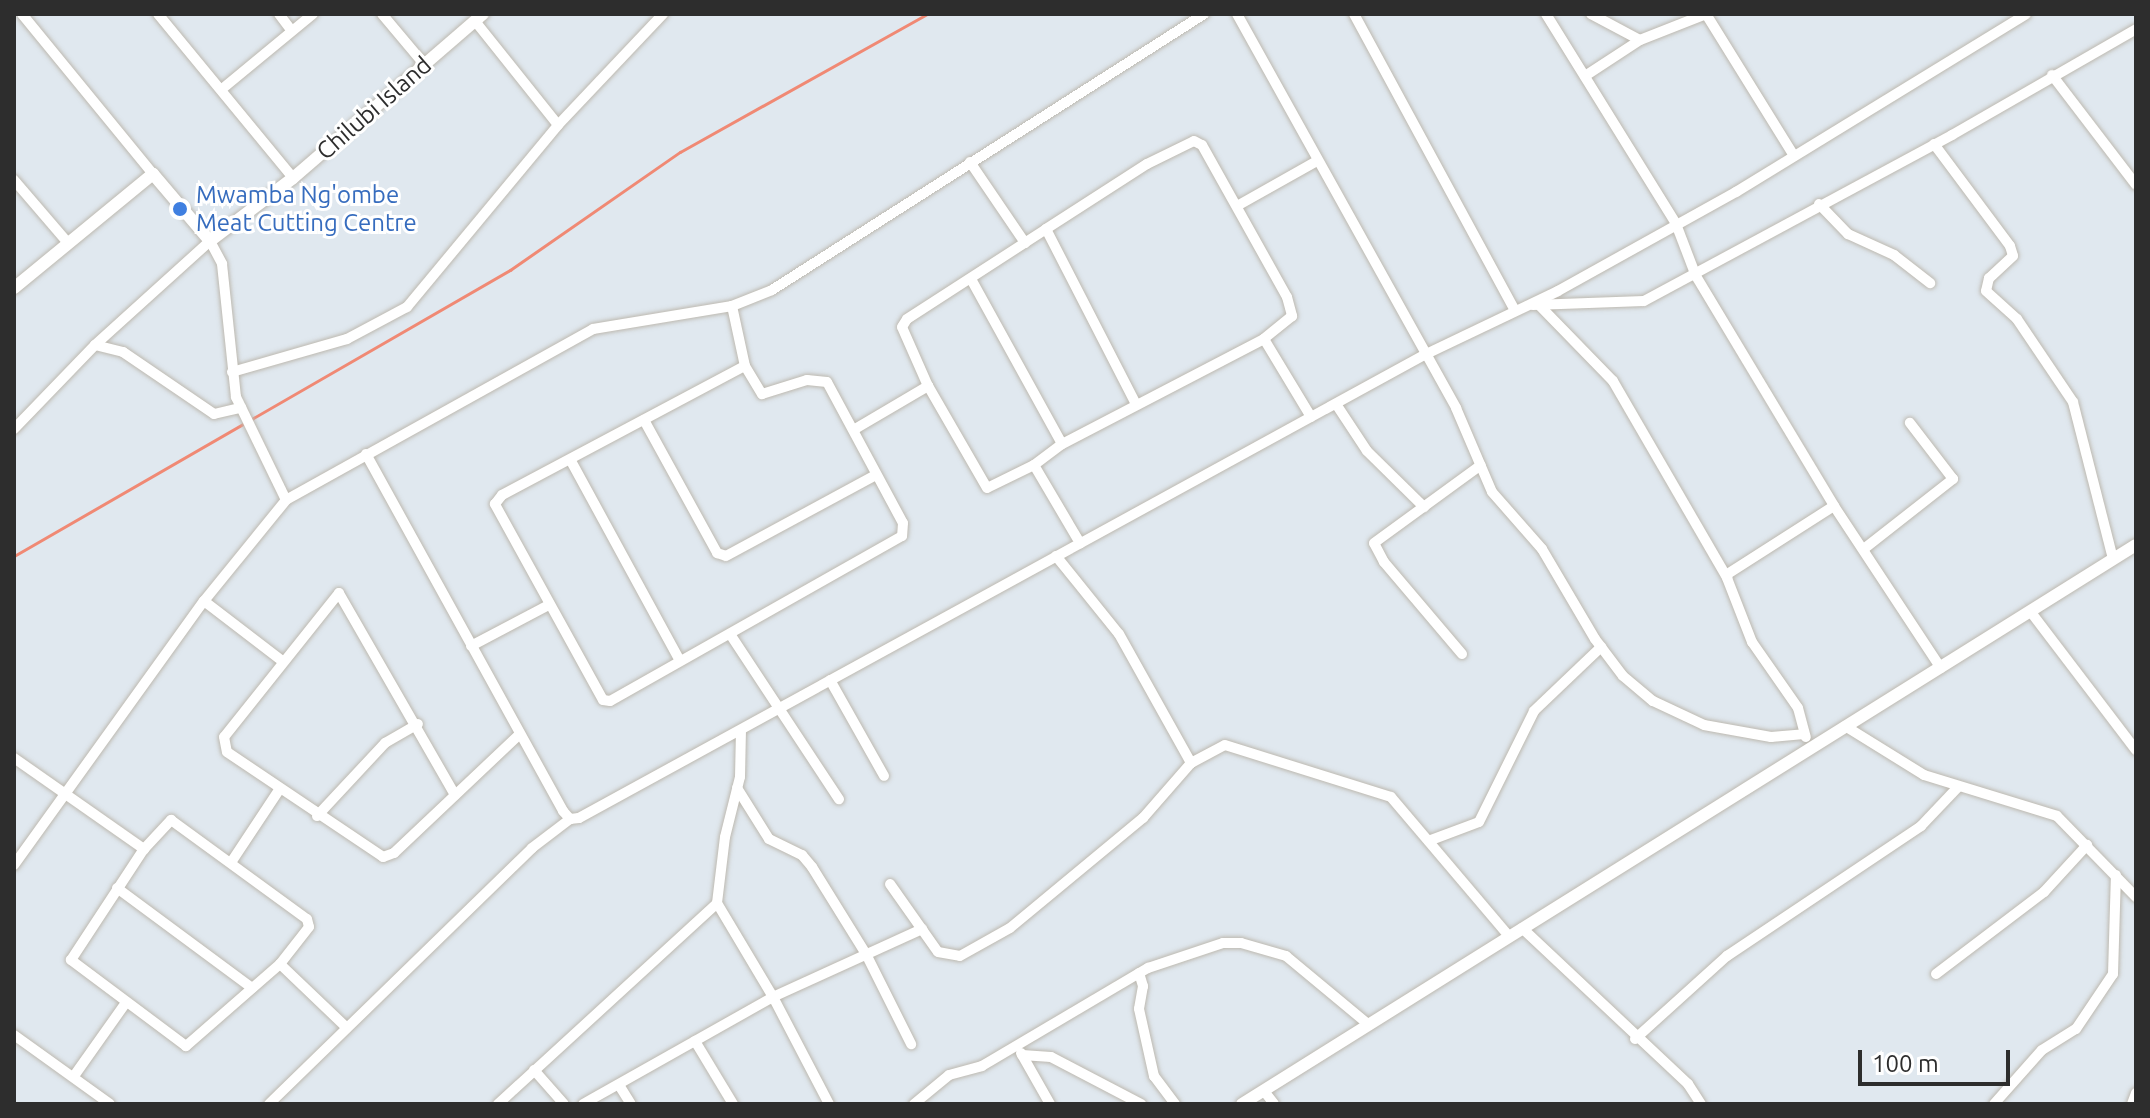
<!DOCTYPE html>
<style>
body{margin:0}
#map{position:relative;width:2150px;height:1118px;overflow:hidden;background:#e0e8ef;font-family:Ubuntu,sans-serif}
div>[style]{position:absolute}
.stream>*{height:3px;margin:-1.5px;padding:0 1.5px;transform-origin:1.5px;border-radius:1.5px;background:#f08974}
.roads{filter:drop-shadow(0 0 2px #bdb9b0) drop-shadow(0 0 2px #bdb9b0)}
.minor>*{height:10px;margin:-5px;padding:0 5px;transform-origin:5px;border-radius:5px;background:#fff}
.tertiary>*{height:12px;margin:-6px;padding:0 6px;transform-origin:6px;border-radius:6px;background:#fff}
.dots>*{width:22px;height:22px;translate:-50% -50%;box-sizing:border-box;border:4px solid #fff;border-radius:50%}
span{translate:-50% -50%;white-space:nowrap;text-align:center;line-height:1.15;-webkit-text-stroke:6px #fff;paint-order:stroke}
.street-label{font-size:24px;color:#2d2d2d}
.shop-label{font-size:24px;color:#366cbe}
.left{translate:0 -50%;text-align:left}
.frame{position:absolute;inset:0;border:16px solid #2d2d2d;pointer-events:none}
.scale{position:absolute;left:1858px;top:1050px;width:152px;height:36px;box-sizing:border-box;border:4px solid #2d2d2d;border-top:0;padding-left:10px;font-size:24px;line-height:28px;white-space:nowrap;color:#2d2d2d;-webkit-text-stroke:6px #fff;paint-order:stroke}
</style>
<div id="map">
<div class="stream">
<div style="left:14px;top:556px;width:573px;rotate:-29.97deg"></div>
<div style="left:510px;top:270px;width:207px;rotate:-34.8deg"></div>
<div style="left:680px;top:152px;width:283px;rotate:-29.2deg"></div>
</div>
<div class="roads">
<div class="minor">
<div style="left:22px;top:14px;width:207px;rotate:50.7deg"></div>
<div style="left:158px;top:14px;width:212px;rotate:50.5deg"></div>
<div style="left:279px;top:14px;width:21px;rotate:53deg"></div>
<div style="left:382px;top:14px;width:65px;rotate:50deg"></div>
<div style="left:1237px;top:14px;width:451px;rotate:60.9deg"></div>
<div style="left:1456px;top:408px;width:91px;rotate:66.8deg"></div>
<div style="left:1492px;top:492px;width:76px;rotate:48.7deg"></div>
<div style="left:1542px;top:549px;width:104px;rotate:59.5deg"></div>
<div style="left:1595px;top:639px;width:46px;rotate:52.9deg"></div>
<div style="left:1623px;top:676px;width:39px;rotate:40deg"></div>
<div style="left:1653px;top:701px;width:56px;rotate:25.2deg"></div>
<div style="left:1704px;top:725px;width:68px;rotate:10.2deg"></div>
<div style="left:1771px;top:737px;width:33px;rotate:-5deg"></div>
<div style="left:1354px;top:14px;width:336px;rotate:61.5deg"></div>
<div style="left:1546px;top:14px;width:247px;rotate:58.2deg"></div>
<div style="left:1676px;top:224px;width:56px;rotate:69deg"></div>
<div style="left:1696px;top:276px;width:268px;rotate:59deg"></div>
<div style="left:1834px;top:506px;width:194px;rotate:56.6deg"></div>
<div style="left:1591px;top:14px;width:55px;rotate:28deg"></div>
<div style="left:1640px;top:40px;width:71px;rotate:-21.5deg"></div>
<div style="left:1706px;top:14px;width:167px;rotate:58.2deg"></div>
<div style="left:475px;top:21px;width:133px;rotate:51.4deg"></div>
<div style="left:2052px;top:75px;width:138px;rotate:52.6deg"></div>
<div style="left:1585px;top:76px;width:66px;rotate:-33.2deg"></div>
<div style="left:222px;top:89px;width:118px;rotate:-39.5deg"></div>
<div style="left:1934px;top:144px;width:127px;rotate:53.3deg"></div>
<div style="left:2010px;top:246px;width:10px;rotate:73deg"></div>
<div style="left:2013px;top:256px;width:33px;rotate:137deg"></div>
<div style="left:1989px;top:278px;width:13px;rotate:103deg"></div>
<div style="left:1986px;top:291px;width:42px;rotate:42.1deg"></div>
<div style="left:2017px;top:319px;width:100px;rotate:56deg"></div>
<div style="left:2073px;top:402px;width:162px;rotate:75.7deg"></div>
<div style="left:970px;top:162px;width:98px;rotate:55.8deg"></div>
<div style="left:14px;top:180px;width:83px;rotate:49.4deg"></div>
<div style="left:1819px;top:204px;width:42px;rotate:46deg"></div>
<div style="left:1848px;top:234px;width:51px;rotate:24.5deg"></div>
<div style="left:1894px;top:255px;width:46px;rotate:37.9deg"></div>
<div style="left:1237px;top:206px;width:92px;rotate:-29.4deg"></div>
<div style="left:1046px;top:229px;width:120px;rotate:-32.8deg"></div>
<div style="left:1147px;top:164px;width:52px;rotate:-26.1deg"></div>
<div style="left:1194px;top:141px;width:9px;rotate:27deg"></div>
<div style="left:1202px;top:145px;width:174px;rotate:60.8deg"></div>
<div style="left:1287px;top:297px;width:20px;rotate:75deg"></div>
<div style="left:1292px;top:316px;width:36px;rotate:141deg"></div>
<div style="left:1264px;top:339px;width:228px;rotate:152.5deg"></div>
<div style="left:1062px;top:444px;width:35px;rotate:143deg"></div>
<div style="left:1034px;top:465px;width:52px;rotate:153.9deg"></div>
<div style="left:987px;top:488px;width:118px;rotate:-120deg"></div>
<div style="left:928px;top:386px;width:64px;rotate:-113.8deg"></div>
<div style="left:902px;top:327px;width:9px;rotate:-58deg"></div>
<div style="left:907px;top:319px;width:166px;rotate:-32.9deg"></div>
<div style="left:1046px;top:229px;width:197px;rotate:62.8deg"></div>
<div style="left:971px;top:279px;width:188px;rotate:61.1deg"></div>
<div style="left:1533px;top:305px;width:111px;rotate:-2.1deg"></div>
<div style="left:1644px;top:301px;width:350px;rotate:-28.3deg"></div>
<div style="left:1952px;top:135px;width:212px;rotate:-29.9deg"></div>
<div style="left:732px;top:306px;width:61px;rotate:77.8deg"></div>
<div style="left:745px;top:366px;width:33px;rotate:59deg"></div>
<div style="left:762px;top:394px;width:47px;rotate:-17.3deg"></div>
<div style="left:807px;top:380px;width:20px;rotate:6deg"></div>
<div style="left:827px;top:382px;width:160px;rotate:61.7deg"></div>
<div style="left:903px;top:523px;width:13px;rotate:94deg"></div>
<div style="left:902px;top:536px;width:335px;rotate:150.5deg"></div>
<div style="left:610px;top:701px;width:7px;rotate:-172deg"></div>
<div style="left:603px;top:700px;width:224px;rotate:-118.9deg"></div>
<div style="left:495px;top:504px;width:11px;rotate:-52deg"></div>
<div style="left:502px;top:495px;width:275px;rotate:-28deg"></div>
<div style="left:1540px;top:306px;width:105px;rotate:45.8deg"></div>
<div style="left:1613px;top:381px;width:228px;rotate:59.9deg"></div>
<div style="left:1727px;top:578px;width:69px;rotate:68.7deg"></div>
<div style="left:1752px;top:642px;width:80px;rotate:55.1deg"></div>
<div style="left:1798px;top:708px;width:30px;rotate:75deg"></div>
<div style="left:1264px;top:339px;width:91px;rotate:58.9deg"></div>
<div style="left:95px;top:345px;width:29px;rotate:14deg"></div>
<div style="left:123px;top:352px;width:110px;rotate:34.3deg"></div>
<div style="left:214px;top:414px;width:28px;rotate:-13deg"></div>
<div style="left:232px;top:372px;width:120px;rotate:-16deg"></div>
<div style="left:347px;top:339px;width:68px;rotate:-28.1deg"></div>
<div style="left:407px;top:307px;width:236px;rotate:-50.3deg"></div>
<div style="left:558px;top:125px;width:153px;rotate:-46.6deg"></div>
<div style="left:1336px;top:404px;width:56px;rotate:56.6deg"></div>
<div style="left:1367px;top:451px;width:80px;rotate:44.5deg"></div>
<div style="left:644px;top:420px;width:152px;rotate:61.2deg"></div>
<div style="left:717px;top:553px;width:9px;rotate:18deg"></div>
<div style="left:726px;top:556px;width:170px;rotate:-28.4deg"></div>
<div style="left:14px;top:429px;width:117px;rotate:-46deg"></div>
<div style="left:95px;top:345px;width:155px;rotate:-42.1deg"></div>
<div style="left:210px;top:241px;width:26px;rotate:62deg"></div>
<div style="left:222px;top:264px;width:134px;rotate:84deg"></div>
<div style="left:236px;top:397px;width:114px;rotate:64.1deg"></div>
<div style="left:855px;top:429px;width:85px;rotate:-30.5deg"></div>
<div style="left:366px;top:454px;width:408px;rotate:61.1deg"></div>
<div style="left:563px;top:811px;width:11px;rotate:49deg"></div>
<div style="left:570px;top:819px;width:9px;rotate:-6deg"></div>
<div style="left:579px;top:818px;width:964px;rotate:-28.72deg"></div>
<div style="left:1424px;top:355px;width:148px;rotate:-25.5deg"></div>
<div style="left:1558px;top:291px;width:204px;rotate:-29.1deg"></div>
<div style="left:1736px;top:192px;width:340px;rotate:-31.5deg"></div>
<div style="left:571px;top:461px;width:226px;rotate:61.4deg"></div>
<div style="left:1034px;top:465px;width:91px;rotate:59.5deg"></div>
<div style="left:1865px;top:548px;width:112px;rotate:-38.1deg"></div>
<div style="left:1953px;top:479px;width:71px;rotate:-127.5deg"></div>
<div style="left:1056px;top:556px;width:100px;rotate:51.1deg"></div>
<div style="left:1119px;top:634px;width:148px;rotate:60.8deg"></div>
<div style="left:1726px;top:575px;width:128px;rotate:-32.6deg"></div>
<div style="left:204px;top:601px;width:97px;rotate:37.5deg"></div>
<div style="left:2030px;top:611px;width:175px;rotate:52.7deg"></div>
<div style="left:730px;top:634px;width:198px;rotate:56.6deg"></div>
<div style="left:471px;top:646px;width:86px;rotate:-27.8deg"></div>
<div style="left:1462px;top:654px;width:121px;rotate:-130.3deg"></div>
<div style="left:1384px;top:562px;width:21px;rotate:-118deg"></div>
<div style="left:1374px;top:543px;width:132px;rotate:-36.1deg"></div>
<div style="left:830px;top:680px;width:110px;rotate:60.6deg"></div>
<div style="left:1845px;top:726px;width:93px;rotate:31.8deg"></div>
<div style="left:1924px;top:775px;width:139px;rotate:17.1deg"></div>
<div style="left:2057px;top:816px;width:113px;rotate:45.7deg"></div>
<div style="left:14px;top:758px;width:159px;rotate:35deg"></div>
<div style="left:737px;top:788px;width:60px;rotate:57.9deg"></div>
<div style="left:769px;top:839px;width:37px;rotate:26deg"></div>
<div style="left:802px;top:855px;width:16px;rotate:50deg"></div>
<div style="left:812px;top:867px;width:102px;rotate:58.2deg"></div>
<div style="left:866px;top:954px;width:101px;rotate:63.4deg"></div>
<div style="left:455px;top:795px;width:233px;rotate:-119.9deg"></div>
<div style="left:339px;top:593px;width:184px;rotate:128.6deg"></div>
<div style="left:224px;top:737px;width:15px;rotate:79deg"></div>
<div style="left:227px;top:752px;width:188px;rotate:33.9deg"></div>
<div style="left:383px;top:857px;width:12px;rotate:-20deg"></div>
<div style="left:394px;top:853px;width:173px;rotate:-43.4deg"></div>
<div style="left:317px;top:816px;width:100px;rotate:-47deg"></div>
<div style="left:385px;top:743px;width:38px;rotate:-30deg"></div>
<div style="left:171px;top:820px;width:168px;rotate:36.1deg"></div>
<div style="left:307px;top:919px;width:8px;rotate:76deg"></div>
<div style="left:309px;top:927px;width:47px;rotate:128.1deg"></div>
<div style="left:280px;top:964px;width:125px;rotate:138.9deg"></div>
<div style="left:186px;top:1046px;width:144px;rotate:-143.2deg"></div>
<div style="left:71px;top:960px;width:133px;rotate:-56.7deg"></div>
<div style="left:144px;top:849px;width:40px;rotate:-47deg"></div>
<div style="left:1431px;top:840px;width:51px;rotate:-20.6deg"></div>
<div style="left:1479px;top:822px;width:124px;rotate:-63.6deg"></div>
<div style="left:1534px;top:711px;width:93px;rotate:-43.7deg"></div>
<div style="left:232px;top:861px;width:85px;rotate:-56.5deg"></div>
<div style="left:14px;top:865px;width:325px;rotate:-54.3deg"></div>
<div style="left:204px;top:601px;width:130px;rotate:-50.9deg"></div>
<div style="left:286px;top:500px;width:351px;rotate:-29.1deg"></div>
<div style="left:593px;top:329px;width:141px;rotate:-9.4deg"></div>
<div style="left:732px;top:306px;width:43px;rotate:-21.8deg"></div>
<div style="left:772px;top:290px;width:513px;rotate:-32.57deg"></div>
<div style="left:890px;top:884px;width:83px;rotate:54.8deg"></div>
<div style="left:938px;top:952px;width:22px;rotate:10deg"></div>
<div style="left:960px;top:956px;width:57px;rotate:-29.2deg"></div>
<div style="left:1010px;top:928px;width:173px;rotate:-39.6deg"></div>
<div style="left:1143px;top:818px;width:73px;rotate:-48.9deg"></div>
<div style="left:1191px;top:763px;width:38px;rotate:-28deg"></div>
<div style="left:1225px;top:745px;width:174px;rotate:17.4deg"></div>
<div style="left:1391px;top:797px;width:182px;rotate:49.7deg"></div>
<div style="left:117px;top:888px;width:168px;rotate:36.5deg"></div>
<div style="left:717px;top:903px;width:66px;rotate:-83.1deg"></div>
<div style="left:725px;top:837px;width:62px;rotate:-76deg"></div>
<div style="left:740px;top:777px;width:47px;rotate:-88.8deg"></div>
<div style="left:1522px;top:928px;width:228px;rotate:43.2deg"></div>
<div style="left:1688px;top:1084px;width:24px;rotate:57deg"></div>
<div style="left:280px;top:964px;width:91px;rotate:43.7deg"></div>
<div style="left:1139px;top:973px;width:14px;rotate:73deg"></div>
<div style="left:1143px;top:986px;width:23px;rotate:100deg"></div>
<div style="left:1139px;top:1009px;width:69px;rotate:77.4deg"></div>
<div style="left:1154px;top:1076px;width:35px;rotate:53deg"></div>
<div style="left:1936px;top:974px;width:136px;rotate:-37.2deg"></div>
<div style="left:2044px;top:892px;width:64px;rotate:-47.5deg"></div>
<div style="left:14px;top:1035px;width:118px;rotate:35.7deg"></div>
<div style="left:1635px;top:1039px;width:124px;rotate:-42.1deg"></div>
<div style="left:1727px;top:956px;width:234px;rotate:-33.8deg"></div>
<div style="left:1921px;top:826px;width:54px;rotate:-46.5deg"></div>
<div style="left:695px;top:1041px;width:74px;rotate:58.9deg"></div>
<div style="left:1021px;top:1053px;width:59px;rotate:60.4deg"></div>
<div style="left:1022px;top:1055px;width:29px;rotate:4deg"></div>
<div style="left:1051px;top:1057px;width:102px;rotate:27.6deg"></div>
<div style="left:534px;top:1070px;width:45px;rotate:48.6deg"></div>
<div style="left:74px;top:1076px;width:88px;rotate:-54.7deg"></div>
<div style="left:619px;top:1085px;width:22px;rotate:58deg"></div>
<div style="left:1264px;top:1091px;width:16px;rotate:52deg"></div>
<div style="left:269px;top:1104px;width:367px;rotate:-44.2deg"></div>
<div style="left:532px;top:848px;width:48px;rotate:-37.3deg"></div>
<div style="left:498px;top:1104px;width:297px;rotate:-42.5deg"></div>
<div style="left:717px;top:903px;width:109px;rotate:59.2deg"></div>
<div style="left:773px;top:997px;width:218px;rotate:150.6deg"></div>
<div style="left:829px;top:1104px;width:121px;rotate:-117.6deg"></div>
<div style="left:773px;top:997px;width:164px;rotate:-24.5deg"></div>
<div style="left:914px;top:1104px;width:45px;rotate:-39.6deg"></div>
<div style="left:949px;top:1075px;width:34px;rotate:-15deg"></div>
<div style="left:982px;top:1066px;width:193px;rotate:-30.6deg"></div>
<div style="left:1148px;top:968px;width:79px;rotate:-18.4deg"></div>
<div style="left:1223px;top:943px;width:18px"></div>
<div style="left:1241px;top:943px;width:47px;rotate:16.1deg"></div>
<div style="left:1286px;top:956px;width:108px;rotate:39.7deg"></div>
<div style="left:1994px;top:1104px;width:72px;rotate:-48.4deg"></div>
<div style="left:2042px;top:1050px;width:40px;rotate:-32deg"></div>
<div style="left:2076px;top:1029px;width:66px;rotate:-56.1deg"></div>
<div style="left:2113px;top:974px;width:99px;rotate:-88.3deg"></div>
<div style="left:2132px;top:1104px;width:12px;rotate:-70deg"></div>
</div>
<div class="tertiary">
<div style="left:14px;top:288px;width:180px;rotate:-39.4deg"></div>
<div style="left:153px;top:174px;width:88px;rotate:49.6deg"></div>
<div style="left:210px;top:241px;width:104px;rotate:-37.2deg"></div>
<div style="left:293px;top:178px;width:251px;rotate:-40.8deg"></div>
<div style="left:1242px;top:1104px;width:1054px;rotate:-32.02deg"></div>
</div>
</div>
<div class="dots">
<div style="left:180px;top:209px;background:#3f7fe0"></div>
</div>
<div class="street-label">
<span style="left:374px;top:108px;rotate:-41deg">Chilubi Island</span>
</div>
<div class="shop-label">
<span class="left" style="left:196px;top:209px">Mwamba Ng'ombe<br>Meat Cutting Centre</span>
</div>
<div class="frame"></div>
<div class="scale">100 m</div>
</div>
